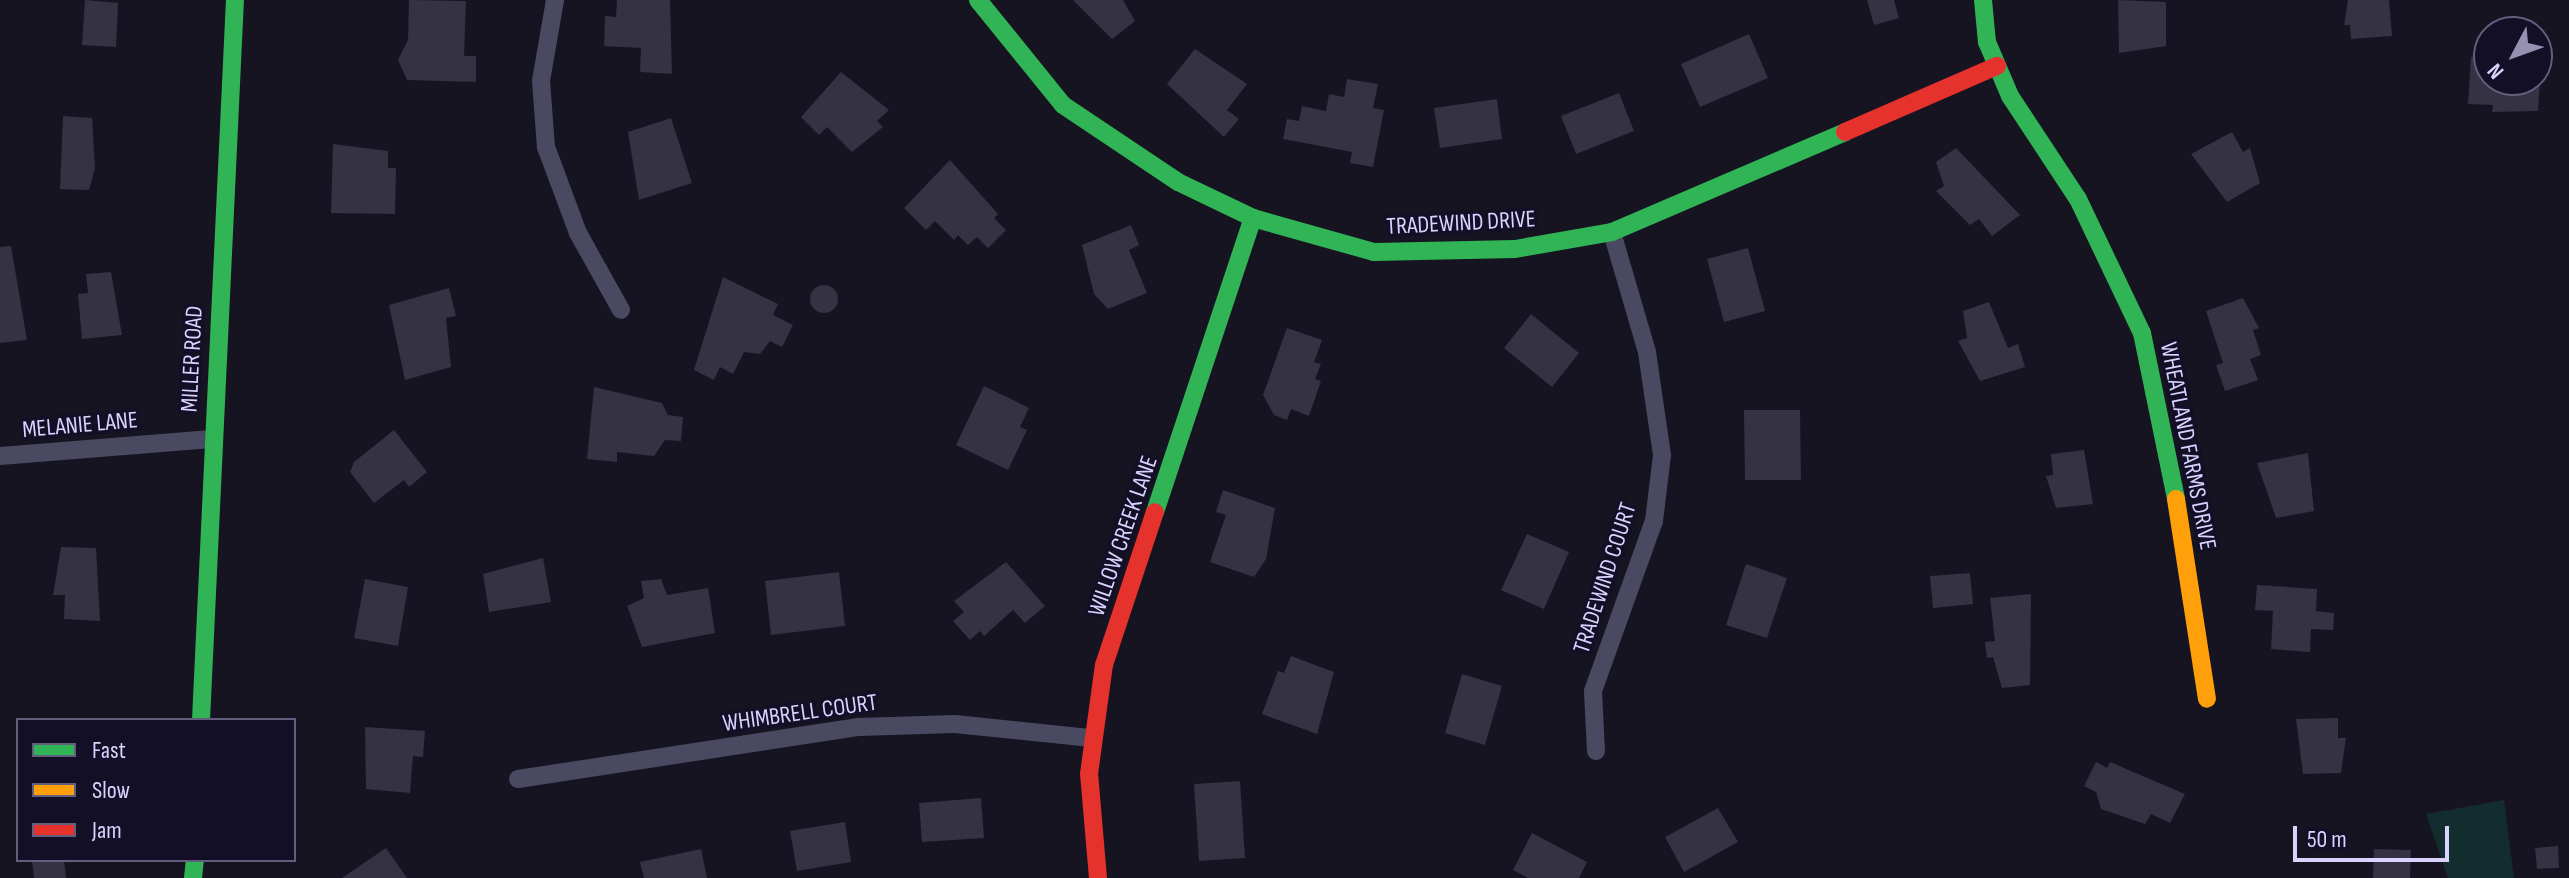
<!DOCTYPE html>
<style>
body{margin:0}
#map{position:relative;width:2569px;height:878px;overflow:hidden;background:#161421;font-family:"Sofia Sans Condensed",sans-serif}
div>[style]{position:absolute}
.green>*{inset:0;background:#132c2d}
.building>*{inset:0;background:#343243}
.round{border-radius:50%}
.street>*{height:18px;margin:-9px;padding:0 9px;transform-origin:9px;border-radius:9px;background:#4a4962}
.fast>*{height:18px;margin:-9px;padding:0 9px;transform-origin:9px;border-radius:9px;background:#30b455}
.slow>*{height:18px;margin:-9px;padding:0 9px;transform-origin:9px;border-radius:9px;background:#ff9f0a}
.jam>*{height:18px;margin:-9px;padding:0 9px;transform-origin:9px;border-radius:9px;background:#e5322d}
span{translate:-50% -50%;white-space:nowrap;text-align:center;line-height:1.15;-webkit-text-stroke:7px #130f26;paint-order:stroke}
.street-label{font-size:24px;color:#d9d4ff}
.legend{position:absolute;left:16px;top:718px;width:280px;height:144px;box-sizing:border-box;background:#130f26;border:2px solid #625e7d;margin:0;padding:10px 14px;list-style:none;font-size:24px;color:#d9d4ff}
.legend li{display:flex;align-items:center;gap:16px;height:40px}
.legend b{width:40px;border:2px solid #625e7d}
.north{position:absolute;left:2473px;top:16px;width:80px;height:80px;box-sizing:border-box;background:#130f26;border:2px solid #625e7d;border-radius:50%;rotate:229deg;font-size:22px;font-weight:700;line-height:32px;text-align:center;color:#d9d4ff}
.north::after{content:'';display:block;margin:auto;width:28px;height:36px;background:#9591b1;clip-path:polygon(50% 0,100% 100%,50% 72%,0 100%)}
.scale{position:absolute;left:2293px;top:826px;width:156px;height:36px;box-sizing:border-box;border:4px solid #d9d4ff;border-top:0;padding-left:10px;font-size:24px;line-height:28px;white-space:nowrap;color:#d9d4ff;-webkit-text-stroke:6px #130f26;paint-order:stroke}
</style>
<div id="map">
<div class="green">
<div style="clip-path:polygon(2504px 800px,2514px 878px,2448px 878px,2426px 814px)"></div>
</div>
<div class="building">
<div style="clip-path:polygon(85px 0,118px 3px,116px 47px,82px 45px)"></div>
<div style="clip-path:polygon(409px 0,466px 1px,464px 56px,476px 56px,476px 82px,407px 80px,398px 60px,408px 40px)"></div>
<div style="clip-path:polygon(617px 0,670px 0,672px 74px,640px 72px,641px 48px,604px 46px,605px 16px,616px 17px)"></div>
<div style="clip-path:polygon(1073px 0,1123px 0,1135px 21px,1112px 39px)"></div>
<div style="clip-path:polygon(1867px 0,1894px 0,1899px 18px,1874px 25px)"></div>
<div style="clip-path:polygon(2118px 0,2166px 2px,2166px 46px,2119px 53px)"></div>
<div style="clip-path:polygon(2348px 0,2389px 0,2392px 36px,2351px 39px,2350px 25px,2344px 25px)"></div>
<div style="clip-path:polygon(1749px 34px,1768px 78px,1700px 107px,1681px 64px)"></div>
<div style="clip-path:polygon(1195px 49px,1247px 84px,1227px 110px,1239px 119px,1224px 137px,1167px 84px)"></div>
<div style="clip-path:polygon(2471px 57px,2489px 58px,2489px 80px,2540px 80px,2538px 111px,2492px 112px,2493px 105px,2468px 104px)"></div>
<div style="clip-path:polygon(841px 72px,889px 110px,877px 121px,883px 127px,852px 152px,827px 127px,819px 135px,801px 117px)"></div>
<div style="clip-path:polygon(1347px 79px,1378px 84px,1373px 108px,1384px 110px,1373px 167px,1350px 163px,1352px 152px,1283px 139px,1287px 119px,1299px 121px,1302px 106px,1326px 111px,1329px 94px,1344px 97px)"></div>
<div style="clip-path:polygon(1619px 93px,1634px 131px,1576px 154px,1561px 116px)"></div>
<div style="clip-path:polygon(1497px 99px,1502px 139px,1440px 148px,1434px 108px)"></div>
<div style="clip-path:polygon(63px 116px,92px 118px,95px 168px,89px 190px,60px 189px)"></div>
<div style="clip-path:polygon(671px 118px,692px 183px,639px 200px,628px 132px)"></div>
<div style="clip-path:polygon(2232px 132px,2243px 152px,2250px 148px,2260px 183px,2227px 202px,2191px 154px)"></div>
<div style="clip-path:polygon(333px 144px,388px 151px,388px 168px,396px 168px,395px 214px,331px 213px)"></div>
<div style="clip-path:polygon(1956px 148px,2020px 215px,1992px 236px,1979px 219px,1970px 225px,1936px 191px,1944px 186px,1936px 162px)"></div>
<div style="clip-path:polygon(950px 160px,998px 214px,994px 218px,1006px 230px,988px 248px,977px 237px,968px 245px,958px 235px,954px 240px,935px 221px,926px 230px,904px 208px)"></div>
<div style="clip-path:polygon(1131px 225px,1139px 245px,1129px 250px,1147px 293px,1108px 309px,1094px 294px,1082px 245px)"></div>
<div style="clip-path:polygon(11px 246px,27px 340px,0 343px,0 247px)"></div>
<div style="clip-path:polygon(1748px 248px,1765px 311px,1724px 322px,1707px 259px)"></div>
<div style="clip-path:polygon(111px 272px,122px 335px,82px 339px,78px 294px,88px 293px,86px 274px)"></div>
<div style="clip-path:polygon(723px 277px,778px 304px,773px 315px,793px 325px,782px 347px,770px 341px,760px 354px,744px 352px,733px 374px,720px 367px,714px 380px,694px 370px)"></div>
<div class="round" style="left:810px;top:285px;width:28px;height:28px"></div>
<div style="clip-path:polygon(449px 288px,456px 316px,446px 318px,451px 367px,405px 380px,389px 305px)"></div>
<div style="clip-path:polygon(2243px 298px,2259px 328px,2253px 330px,2261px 355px,2250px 359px,2258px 380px,2225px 391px,2216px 365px,2223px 363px,2206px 311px)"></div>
<div style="clip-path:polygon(1989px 302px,2008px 348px,2018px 344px,2025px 367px,1980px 381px,1958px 341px,1967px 338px,1963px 311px)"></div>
<div style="clip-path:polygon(1531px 314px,1579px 353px,1552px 387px,1504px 348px)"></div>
<div style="clip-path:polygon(1287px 328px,1322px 340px,1314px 362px,1321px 364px,1315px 379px,1321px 381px,1309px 416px,1291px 409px,1287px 420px,1274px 415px,1263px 395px)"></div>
<div style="clip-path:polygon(984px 386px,1029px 408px,1020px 427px,1027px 430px,1008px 470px,956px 445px)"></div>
<div style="clip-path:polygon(594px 387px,662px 403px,668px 415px,683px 417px,681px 441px,665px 440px,654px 456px,617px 452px,617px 462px,587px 459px)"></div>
<div style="clip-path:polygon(1744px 410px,1800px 410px,1801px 480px,1745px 480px)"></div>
<div style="clip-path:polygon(394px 430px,427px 472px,409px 487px,404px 480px,374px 503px,350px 472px,354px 462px)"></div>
<div style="clip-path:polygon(2084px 450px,2093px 504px,2056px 508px,2046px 476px,2053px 475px,2051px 454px)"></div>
<div style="clip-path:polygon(2308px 453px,2314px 511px,2276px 518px,2257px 463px)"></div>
<div style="clip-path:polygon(1223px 490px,1275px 508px,1266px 559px,1254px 577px,1210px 562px,1226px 515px,1216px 512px)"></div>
<div style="clip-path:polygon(1527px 534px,1569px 552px,1544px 609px,1501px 590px)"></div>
<div style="clip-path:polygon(61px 547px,96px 548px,100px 621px,64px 619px,65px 595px,53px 595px)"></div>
<div style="clip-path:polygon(543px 558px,551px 602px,489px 612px,483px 574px)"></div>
<div style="clip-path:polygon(1006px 562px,1045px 606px,1025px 623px,1013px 610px,984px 636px,980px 631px,970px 640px,953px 621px,964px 612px,954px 601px)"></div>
<div style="clip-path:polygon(1746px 564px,1787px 578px,1767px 638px,1726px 625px)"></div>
<div style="clip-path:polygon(839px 572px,845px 626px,771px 635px,765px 581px)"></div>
<div style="clip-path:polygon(1970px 573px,1973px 604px,1933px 608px,1930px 576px)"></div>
<div style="clip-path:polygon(365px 579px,408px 587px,398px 646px,354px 638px)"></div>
<div style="clip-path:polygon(661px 579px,667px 595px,708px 588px,715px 633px,642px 647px,627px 606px,644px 598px,641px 581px)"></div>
<div style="clip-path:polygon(2257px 585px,2317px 589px,2316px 611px,2334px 613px,2333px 630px,2311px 629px,2310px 652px,2271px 649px,2273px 611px,2255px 610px)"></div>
<div style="clip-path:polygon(2031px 594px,2030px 685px,2002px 688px,1993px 657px,1987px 658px,1985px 642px,1995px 641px,1990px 598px)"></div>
<div style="clip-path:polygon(1291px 656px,1334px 672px,1317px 734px,1262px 714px,1278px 671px,1284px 673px)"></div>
<div style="clip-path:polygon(1462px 674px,1502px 686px,1485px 745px,1445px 733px)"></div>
<div style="clip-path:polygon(2338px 718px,2338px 738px,2346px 738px,2341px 773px,2303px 774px,2296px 719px)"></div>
<div style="clip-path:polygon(365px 727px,425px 731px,423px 757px,413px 756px,410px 793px,366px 789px)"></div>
<div style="clip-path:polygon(2096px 762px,2107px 768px,2110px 762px,2185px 794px,2170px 823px,2151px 814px,2145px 824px,2101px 809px,2096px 792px,2084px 786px)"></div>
<div style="clip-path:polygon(1240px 781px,1245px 858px,1199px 861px,1194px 784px)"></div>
<div style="clip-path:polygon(981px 798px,984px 838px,922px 842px,919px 803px)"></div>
<div style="clip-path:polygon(1718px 808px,1738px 842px,1684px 872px,1665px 837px)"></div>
<div style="clip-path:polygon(845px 822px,851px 862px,797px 871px,790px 831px)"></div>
<div style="clip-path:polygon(1532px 833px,1587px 862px,1579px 878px,1528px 878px,1513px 870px)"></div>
<div style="clip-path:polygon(2558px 846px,2559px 868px,2537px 869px,2535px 848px)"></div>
<div style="clip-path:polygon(386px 848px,407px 878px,342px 878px)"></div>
<div style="clip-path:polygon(701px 849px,707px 878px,644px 878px,640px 862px)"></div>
<div style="clip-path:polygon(2374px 849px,2411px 850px,2410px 878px,2373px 878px)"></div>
<div style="clip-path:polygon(32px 860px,64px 860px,66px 878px,34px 878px)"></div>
</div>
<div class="street">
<div style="left:555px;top:0;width:82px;rotate:99.8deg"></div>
<div style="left:541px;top:81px;width:66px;rotate:85.7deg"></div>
<div style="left:546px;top:147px;width:92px;rotate:69.6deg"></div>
<div style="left:578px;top:233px;width:88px;rotate:60.8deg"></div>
<div style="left:0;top:456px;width:212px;rotate:-4.6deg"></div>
<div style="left:1596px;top:751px;width:60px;rotate:-92.9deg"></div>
<div style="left:1593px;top:691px;width:181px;rotate:-70.3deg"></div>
<div style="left:1654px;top:521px;width:66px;rotate:-83.1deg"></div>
<div style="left:1662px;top:455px;width:104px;rotate:-98.3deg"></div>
<div style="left:1647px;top:352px;width:125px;rotate:-106.3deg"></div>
<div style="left:518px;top:779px;width:345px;rotate:-8.7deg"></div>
<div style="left:859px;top:727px;width:96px;rotate:-1.8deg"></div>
<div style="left:955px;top:724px;width:137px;rotate:5.9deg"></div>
</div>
<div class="fast">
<div style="left:978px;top:0;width:135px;rotate:51deg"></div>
<div style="left:1063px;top:105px;width:138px;rotate:33.8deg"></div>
<div style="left:1178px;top:182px;width:83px;rotate:25.6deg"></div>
<div style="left:1253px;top:218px;width:126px;rotate:15.7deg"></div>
<div style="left:1374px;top:252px;width:141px;rotate:-1.2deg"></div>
<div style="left:1515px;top:249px;width:98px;rotate:-9.9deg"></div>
<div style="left:1612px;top:232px;width:254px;rotate:-23.2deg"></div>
<div style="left:1983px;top:0;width:42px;rotate:84.6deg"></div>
<div style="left:1987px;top:42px;width:59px;rotate:66.9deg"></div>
<div style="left:2010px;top:96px;width:123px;rotate:56.6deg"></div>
<div style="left:2078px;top:199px;width:148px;rotate:64.5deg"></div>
<div style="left:2142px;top:333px;width:169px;rotate:78.4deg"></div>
<div style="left:1155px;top:512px;width:310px;rotate:-71.6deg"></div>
<div style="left:201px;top:720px;width:721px;rotate:-87.3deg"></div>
<div style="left:193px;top:878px;width:18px;rotate:-84deg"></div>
</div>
<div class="slow">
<div style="left:2176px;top:499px;width:202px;rotate:81.2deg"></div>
</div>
<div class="jam">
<div style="left:1845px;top:132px;width:166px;rotate:-23.5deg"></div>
<div style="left:1098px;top:878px;width:104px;rotate:-94.9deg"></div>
<div style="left:1089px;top:774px;width:110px;rotate:-82.2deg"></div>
<div style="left:1104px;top:665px;width:161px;rotate:-71.6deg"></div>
</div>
<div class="street-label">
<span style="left:1461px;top:223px;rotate:-3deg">TRADEWIND DRIVE</span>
<span style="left:192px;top:359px;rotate:-87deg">MILLER ROAD</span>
<span style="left:80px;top:425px;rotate:-5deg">MELANIE LANE</span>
<span style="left:2188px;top:446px;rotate:79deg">WHEATLAND FARMS DRIVE</span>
<span style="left:1123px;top:536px;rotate:-71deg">WILLOW CREEK LANE</span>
<span style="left:1605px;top:578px;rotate:-72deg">TRADEWIND COURT</span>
<span style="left:800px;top:713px;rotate:-8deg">WHIMBRELL COURT</span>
</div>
<ul class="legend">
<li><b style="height:10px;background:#30b455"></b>Fast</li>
<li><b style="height:10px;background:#ff9f0a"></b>Slow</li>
<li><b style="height:10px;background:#e5322d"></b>Jam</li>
</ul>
<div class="north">N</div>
<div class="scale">50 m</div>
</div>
